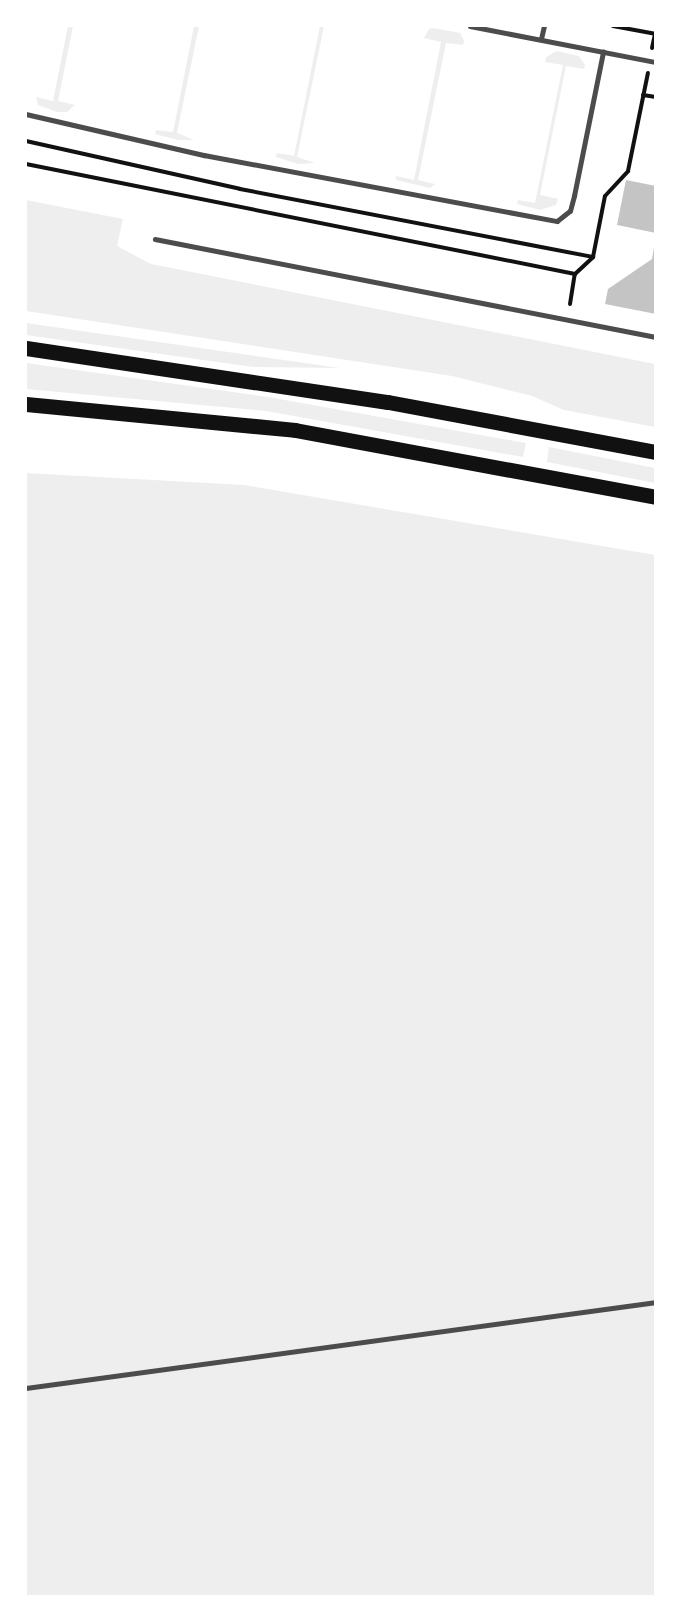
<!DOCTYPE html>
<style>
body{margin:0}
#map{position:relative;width:681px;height:1622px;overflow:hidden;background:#fff;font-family:Bitter,serif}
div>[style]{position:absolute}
.green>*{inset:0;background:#eee}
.building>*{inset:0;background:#c4c4c4}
.path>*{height:4px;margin:-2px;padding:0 2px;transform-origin:2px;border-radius:2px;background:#111}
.service>*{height:4.5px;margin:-2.25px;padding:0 2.25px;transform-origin:2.25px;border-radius:2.25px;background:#4c4c4c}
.primary>*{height:15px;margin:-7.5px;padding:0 7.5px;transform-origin:7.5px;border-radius:7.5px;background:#111}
span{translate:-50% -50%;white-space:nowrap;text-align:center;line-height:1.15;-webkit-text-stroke:4.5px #fff;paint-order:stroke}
.frame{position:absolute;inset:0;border:27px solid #fff;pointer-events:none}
</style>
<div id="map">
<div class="green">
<div style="clip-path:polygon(68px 26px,73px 26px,58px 101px,75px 105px,67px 112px,57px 112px,38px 105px,36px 97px,53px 101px)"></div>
<div style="clip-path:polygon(194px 26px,199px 26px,177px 133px,194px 140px,178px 140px,155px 134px,156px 130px,173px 132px)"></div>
<div style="clip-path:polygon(320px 26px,324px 26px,297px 157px,315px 163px,298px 164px,276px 157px,277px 153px,294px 156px)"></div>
<div style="clip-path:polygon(434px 28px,460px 33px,464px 41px,463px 45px,446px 43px,418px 180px,435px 184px,430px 188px,396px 180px,396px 176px,414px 180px,441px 42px,424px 38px,429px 29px)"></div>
<div style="clip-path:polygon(557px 51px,579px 56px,585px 65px,584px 69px,566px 66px,540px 195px,558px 199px,556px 205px,540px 210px,517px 204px,518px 200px,535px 203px,563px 65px,545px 62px,546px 57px)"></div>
<div style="clip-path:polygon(26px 200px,123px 219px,117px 246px,151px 264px,655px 364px,655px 427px,564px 410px,532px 396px,452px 376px,26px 311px)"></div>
<div style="clip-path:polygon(26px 323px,340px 368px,253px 367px,26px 335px)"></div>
<div style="clip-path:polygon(26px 363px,268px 397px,526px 443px,523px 457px,266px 411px,26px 389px)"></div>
<div style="clip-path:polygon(549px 447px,655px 468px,655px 483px,547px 462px)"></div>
<div style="clip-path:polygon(26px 473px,244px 485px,655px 555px,655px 1596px,26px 1596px)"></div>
</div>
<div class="building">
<div style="clip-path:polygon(626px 180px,656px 186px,656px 233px,617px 225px)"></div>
<div style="clip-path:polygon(654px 247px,656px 314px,605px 304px,608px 289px,652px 259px)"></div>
</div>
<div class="path">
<div style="left:613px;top:26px;width:44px;rotate:10.5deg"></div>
<div style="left:652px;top:48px;width:14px;rotate:-78deg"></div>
<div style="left:643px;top:95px;width:13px;rotate:9deg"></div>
<div style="left:26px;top:141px;width:219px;rotate:12.6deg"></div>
<div style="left:240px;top:189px;width:359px;rotate:10.9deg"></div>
<div style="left:26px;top:164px;width:560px;rotate:11.33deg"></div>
<div style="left:575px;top:274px;width:25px;rotate:-43deg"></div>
<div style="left:593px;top:257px;width:62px;rotate:-78.9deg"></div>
<div style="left:605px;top:196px;width:34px;rotate:-47deg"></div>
<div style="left:628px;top:171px;width:100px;rotate:-78.5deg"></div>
<div style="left:570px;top:304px;width:30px;rotate:-81deg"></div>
</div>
<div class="service">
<div style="left:470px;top:26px;width:189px;rotate:11deg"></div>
<div style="left:541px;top:39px;width:13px;rotate:-77deg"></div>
<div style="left:26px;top:114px;width:183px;rotate:13deg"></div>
<div style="left:204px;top:155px;width:359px;rotate:10.6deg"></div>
<div style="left:557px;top:221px;width:16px;rotate:-38deg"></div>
<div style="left:570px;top:211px;width:16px;rotate:-75deg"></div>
<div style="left:574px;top:196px;width:147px;rotate:-78.6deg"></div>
<div style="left:155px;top:239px;width:510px;rotate:11.07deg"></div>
<div style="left:26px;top:1388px;width:636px;rotate:-7.77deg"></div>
</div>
<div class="primary">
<div style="left:26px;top:348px;width:366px;rotate:8.5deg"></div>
<div style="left:388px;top:402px;width:273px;rotate:10.6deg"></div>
<div style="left:26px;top:404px;width:270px;rotate:5.5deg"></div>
<div style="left:295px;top:430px;width:367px;rotate:10.5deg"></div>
</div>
<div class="frame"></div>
</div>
